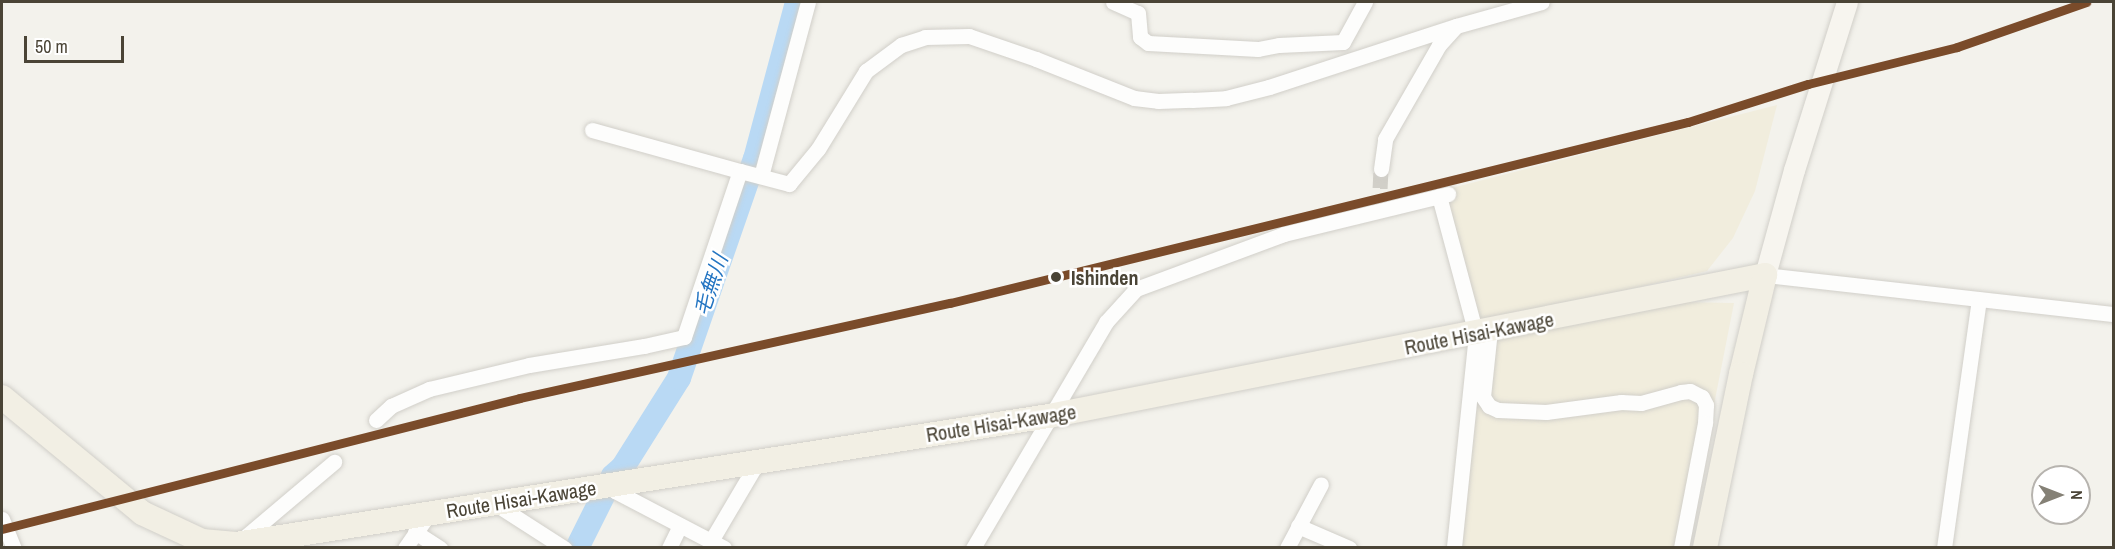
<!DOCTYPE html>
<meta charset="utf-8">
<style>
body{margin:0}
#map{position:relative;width:2115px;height:549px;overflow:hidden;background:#f3f2ec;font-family:"Archivo Narrow","Noto Sans JP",sans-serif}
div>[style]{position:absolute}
.education>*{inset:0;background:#f1eddd}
.river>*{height:24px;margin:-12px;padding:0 12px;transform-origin:12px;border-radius:12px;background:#b9d9f4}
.minor-tunnel>*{height:15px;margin-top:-7.5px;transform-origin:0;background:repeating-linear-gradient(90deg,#d1cfc8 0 15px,transparent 0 23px)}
.roads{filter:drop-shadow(0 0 2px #d1cfc9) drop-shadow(0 0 2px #d1cfc9)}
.minor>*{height:15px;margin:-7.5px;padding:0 7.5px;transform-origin:7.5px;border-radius:7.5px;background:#fdfdfc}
.secondary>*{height:21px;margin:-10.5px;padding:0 10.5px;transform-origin:10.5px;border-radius:10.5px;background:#f7f5ef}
.primary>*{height:24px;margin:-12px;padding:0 12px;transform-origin:12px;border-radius:12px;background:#f2efe4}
.rail-1>*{height:9px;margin:-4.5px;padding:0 4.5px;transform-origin:4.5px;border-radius:4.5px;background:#7a4b2a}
.dots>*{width:16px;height:16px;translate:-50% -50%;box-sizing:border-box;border:3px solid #fff;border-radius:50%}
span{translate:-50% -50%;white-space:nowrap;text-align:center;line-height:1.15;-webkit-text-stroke:5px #fff;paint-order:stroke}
.stop-label{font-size:20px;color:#4a4436;font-weight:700}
.left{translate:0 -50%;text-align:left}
.street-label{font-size:20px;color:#4a4436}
.water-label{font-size:21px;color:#2475c2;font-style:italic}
.frame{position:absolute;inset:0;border:3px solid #4a4436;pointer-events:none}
.north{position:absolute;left:2031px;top:465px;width:60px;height:60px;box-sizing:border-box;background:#fff;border:2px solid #b7b4af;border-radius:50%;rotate:90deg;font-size:16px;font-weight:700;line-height:24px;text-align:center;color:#4a4436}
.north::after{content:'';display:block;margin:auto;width:21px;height:27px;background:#858176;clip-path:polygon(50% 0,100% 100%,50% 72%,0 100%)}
.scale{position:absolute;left:24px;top:36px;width:100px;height:27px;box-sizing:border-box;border:3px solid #4a4436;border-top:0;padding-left:8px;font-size:18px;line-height:21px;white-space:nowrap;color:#4a4436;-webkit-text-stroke:4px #fff;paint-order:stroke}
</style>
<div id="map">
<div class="education">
<div style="clip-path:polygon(1777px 105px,1755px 191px,1733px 238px,1707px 271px,1481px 324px,1444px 190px)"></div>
<div style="clip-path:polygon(1680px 302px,1734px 303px,1686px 547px,1458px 548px,1486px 341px)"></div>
</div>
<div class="river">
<div style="left:577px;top:548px;width:80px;rotate:-63.4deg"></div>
<div style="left:613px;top:476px;width:13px;rotate:-42deg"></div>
<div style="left:623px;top:467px;width:105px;rotate:-57.8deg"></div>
<div style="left:679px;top:378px;width:232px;rotate:-70.9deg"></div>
<div style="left:755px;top:159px;width:163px;rotate:-75deg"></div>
</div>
<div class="minor-tunnel">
<div style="left:1379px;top:211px;width:42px;rotate:-87.3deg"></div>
</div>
<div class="roads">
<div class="minor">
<div style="left:1113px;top:2px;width:27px;rotate:24deg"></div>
<div style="left:1138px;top:13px;width:24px;rotate:85deg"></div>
<div style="left:1140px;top:37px;width:10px;rotate:37deg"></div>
<div style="left:1148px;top:43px;width:110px;rotate:3.1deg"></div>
<div style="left:1258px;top:49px;width:21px;rotate:-11deg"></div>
<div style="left:1279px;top:45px;width:64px;rotate:-2.7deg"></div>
<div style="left:1343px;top:42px;width:46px;rotate:-61.2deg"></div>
<div style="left:592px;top:130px;width:154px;rotate:15.5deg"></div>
<div style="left:1381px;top:169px;width:30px;rotate:-82deg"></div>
<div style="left:1385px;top:139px;width:108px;rotate:-60.1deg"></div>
<div style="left:1439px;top:45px;width:25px;rotate:-48deg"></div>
<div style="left:761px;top:176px;width:180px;rotate:-74.9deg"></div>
<div style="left:1439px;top:196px;width:143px;rotate:75deg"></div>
<div style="left:1476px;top:334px;width:215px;rotate:95.9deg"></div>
<div style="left:1765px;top:275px;width:351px;rotate:6.4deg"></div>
<div style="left:1490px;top:330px;width:67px;rotate:96deg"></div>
<div style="left:1483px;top:397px;width:11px;rotate:56deg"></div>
<div style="left:1489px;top:406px;width:10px;rotate:24deg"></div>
<div style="left:1498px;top:410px;width:48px;rotate:2.4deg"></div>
<div style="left:1546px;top:412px;width:76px;rotate:-7.6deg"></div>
<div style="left:1621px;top:402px;width:20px;rotate:3deg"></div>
<div style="left:1641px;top:403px;width:41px;rotate:-15.4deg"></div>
<div style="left:1681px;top:392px;width:9px;rotate:-6deg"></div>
<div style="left:1690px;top:391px;width:13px;rotate:27deg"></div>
<div style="left:1702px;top:397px;width:9px;rotate:63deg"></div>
<div style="left:1706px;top:405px;width:18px;rotate:93deg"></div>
<div style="left:1705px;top:423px;width:127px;rotate:100.9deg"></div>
<div style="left:376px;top:420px;width:21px;rotate:-43deg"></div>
<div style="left:391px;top:406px;width:42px;rotate:-24.1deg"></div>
<div style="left:429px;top:389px;width:103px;rotate:-13.5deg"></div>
<div style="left:529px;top:365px;width:117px;rotate:-9.4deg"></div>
<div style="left:644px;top:346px;width:41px;rotate:-12.7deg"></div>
<div style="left:684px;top:337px;width:175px;rotate:-71.4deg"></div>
<div style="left:740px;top:171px;width:51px;rotate:14.9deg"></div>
<div style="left:789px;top:184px;width:45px;rotate:-50.4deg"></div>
<div style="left:818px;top:149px;width:92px;rotate:-58.4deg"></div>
<div style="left:866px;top:71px;width:44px;rotate:-36.6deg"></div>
<div style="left:901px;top:45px;width:25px;rotate:-18deg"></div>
<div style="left:925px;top:37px;width:44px;rotate:-1.3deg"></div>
<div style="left:969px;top:36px;width:71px;rotate:18.9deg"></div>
<div style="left:1036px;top:59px;width:105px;rotate:21.7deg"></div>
<div style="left:1134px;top:98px;width:24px;rotate:7deg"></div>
<div style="left:1158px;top:101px;width:34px;rotate:-2deg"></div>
<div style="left:1192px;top:100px;width:34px;rotate:-3deg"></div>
<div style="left:1226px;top:98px;width:44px;rotate:-14.3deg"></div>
<div style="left:1269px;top:87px;width:197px;rotate:-18.1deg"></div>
<div style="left:1456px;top:26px;width:89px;rotate:-15.6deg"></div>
<div style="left:621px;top:483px;width:10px;rotate:127deg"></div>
<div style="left:615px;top:491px;width:123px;rotate:27.6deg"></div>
<div style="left:497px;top:505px;width:80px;rotate:32.7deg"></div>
<div style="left:2px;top:519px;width:31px;rotate:68deg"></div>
<div style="left:1298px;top:526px;width:56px;rotate:23.3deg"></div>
<div style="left:415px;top:532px;width:30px;rotate:33deg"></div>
<div style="left:711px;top:541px;width:91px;rotate:-59.5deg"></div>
<div style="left:238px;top:543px;width:126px;rotate:-40.2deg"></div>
<div style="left:405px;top:548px;width:40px;rotate:-55.1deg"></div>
<div style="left:669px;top:548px;width:25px;rotate:-64deg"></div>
<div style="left:973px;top:548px;width:262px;rotate:-59.5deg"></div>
<div style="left:1106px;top:322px;width:45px;rotate:-47.7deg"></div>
<div style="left:1136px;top:289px;width:158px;rotate:-20.4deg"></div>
<div style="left:1284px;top:234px;width:169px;rotate:-13.7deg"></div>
<div style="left:1287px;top:548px;width:72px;rotate:-62deg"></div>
<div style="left:1944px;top:548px;width:251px;rotate:-82deg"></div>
</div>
<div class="secondary">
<div style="left:1765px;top:275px;width:109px;rotate:-74.6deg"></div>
<div style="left:1794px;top:170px;width:176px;rotate:-72.5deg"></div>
</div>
<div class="primary">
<div style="left:2px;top:397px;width:182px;rotate:39.6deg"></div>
<div style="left:142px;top:513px;width:66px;rotate:25deg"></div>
<div style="left:202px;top:541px;width:34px;rotate:5deg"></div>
<div style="left:236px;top:544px;width:823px;rotate:-8.95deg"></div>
<div style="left:1049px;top:416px;width:730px;rotate:-11.14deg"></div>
<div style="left:1765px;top:275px;width:102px;rotate:103.6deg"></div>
<div style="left:1741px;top:374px;width:178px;rotate:101.7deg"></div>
</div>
</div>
<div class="rail-1">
<div style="left:2px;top:529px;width:534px;rotate:-14.19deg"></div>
<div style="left:520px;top:398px;width:440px;rotate:-12.5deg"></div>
<div style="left:950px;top:303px;width:760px;rotate:-13.78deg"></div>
<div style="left:1688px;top:122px;width:126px;rotate:-17.6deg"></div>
<div style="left:1808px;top:84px;width:154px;rotate:-13.9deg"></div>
<div style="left:1957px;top:47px;width:137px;rotate:-19.2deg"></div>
</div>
<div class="dots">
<div style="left:1056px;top:277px;background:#4a4436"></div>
</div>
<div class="stop-label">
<span class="left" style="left:1071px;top:277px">Ishinden</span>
</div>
<div class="street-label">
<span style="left:1479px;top:333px;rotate:-11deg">Route Hisai-Kawage</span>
<span style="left:1001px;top:423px;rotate:-9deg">Route Hisai-Kawage</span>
<span style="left:521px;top:499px;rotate:-9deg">Route Hisai-Kawage</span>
</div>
<div class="water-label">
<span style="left:711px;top:285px;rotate:-71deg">毛無川</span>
</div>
<div class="frame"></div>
<div class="north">N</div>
<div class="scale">50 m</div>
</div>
